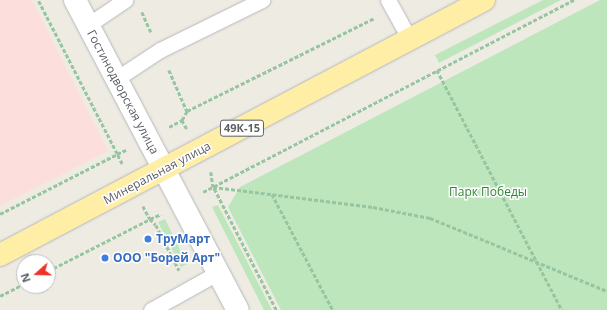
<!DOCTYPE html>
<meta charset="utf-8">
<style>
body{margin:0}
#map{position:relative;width:607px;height:310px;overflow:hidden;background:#eeebe2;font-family:"Open Sans",sans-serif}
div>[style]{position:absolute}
.medical>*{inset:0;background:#fcdfdd}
.green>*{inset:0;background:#bee6bd}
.path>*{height:2.5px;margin-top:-1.25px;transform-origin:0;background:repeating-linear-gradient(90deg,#95c5a1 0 4px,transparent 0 6px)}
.roads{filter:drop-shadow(0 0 1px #b5b8bd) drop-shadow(0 0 1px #b5b8bd)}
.service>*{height:15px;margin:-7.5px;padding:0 7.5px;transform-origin:7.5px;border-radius:7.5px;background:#fff}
.tertiary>*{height:22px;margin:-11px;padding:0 11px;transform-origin:11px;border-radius:11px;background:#fff}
.primary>*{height:22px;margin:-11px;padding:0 11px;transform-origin:11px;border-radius:11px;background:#ffeea5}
.dots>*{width:11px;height:11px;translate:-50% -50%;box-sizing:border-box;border:2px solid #fff;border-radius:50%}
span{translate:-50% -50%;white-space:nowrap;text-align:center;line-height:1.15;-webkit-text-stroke:3px #fff;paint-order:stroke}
.shield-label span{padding:1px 3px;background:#fff;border:1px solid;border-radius:3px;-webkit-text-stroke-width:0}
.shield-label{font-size:11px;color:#5a5e63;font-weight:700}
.street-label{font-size:12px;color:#5a5e63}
.park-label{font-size:12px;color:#318433}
.shop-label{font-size:12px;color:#366cbe;font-weight:700}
.left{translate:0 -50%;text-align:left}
.north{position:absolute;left:16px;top:254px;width:40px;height:40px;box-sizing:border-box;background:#fff;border:1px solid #bdbfc1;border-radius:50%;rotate:250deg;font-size:11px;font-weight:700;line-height:16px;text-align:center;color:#5a5e63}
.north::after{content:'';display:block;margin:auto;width:14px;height:18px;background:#ef3127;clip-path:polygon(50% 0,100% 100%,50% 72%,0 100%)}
</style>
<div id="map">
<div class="medical">
<div style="clip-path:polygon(0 0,32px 0,108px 151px,0 206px)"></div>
</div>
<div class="green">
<div style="clip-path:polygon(543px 0,561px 0,439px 63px,435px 55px)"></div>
<div style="clip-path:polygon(600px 0,607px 0,607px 310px,281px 310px,228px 207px,240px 187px)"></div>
<div style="clip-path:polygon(218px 205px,272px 310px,264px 310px,212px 207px)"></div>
<div style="clip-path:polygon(165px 219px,187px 264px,181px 267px,158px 222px)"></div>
</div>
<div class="path">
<div style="left:142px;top:12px;width:22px;rotate:66deg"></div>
<div style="left:169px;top:70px;width:45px;rotate:66.3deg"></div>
<div style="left:437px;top:70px;width:271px;rotate:62.5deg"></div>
<div style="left:182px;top:120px;width:10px;rotate:-61deg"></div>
<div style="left:187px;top:111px;width:209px;rotate:-26.4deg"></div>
<div style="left:169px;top:127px;width:15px;rotate:-28deg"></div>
<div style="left:182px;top:120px;width:10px;rotate:61deg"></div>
<div style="left:122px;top:164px;width:11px;rotate:-117deg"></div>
<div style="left:117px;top:154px;width:10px;rotate:-24deg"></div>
<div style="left:211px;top:172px;width:15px;rotate:82deg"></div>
<div style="left:203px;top:192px;width:418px;rotate:-27.4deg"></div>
<div style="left:272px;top:194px;width:131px;rotate:62.3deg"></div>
<div style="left:143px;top:206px;width:15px;rotate:62deg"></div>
<div style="left:150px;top:219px;width:12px;rotate:-24deg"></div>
<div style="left:0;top:214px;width:131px;rotate:-27.1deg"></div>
<div style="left:117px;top:154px;width:173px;rotate:-117.2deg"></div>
<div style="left:48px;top:271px;width:114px;rotate:-27deg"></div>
<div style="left:150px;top:219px;width:8px;rotate:45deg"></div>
<div style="left:156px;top:225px;width:51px;rotate:62.9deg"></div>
<div style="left:0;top:296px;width:27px;rotate:-27deg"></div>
<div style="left:276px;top:310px;width:138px;rotate:-117.1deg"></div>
<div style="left:213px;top:187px;width:161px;rotate:7.1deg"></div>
<div style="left:373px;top:207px;width:58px;rotate:10.9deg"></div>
<div style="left:430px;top:218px;width:191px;rotate:22.4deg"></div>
</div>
<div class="roads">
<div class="service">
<div style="left:388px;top:0;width:43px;rotate:61.1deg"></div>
<div style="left:88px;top:25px;width:45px;rotate:-34deg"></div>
<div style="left:116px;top:79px;width:53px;rotate:-33.4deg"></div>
<div style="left:160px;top:50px;width:114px;rotate:-26.1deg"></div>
<div style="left:151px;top:310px;width:78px;rotate:-29.2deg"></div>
</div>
<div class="tertiary">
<div style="left:75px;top:0;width:350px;rotate:62.3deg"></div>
</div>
<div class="primary">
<div style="left:0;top:255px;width:547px;rotate:-27.78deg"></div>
</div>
</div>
<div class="dots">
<div style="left:148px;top:239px;background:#3f7fe0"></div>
<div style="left:105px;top:258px;background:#3f7fe0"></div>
</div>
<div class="shield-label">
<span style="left:242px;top:128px">49К-15</span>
</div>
<div class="street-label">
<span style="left:123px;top:92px;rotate:62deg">Гостинодворская улица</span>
<span style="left:157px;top:173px;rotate:-28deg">Минеральная улица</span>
</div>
<div class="park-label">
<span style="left:488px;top:192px">Парк Победы</span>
</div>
<div class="shop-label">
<span class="left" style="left:156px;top:239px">ТруМарт</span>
<span class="left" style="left:113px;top:258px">ООО "Борей Арт"</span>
</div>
<div class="north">N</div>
</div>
